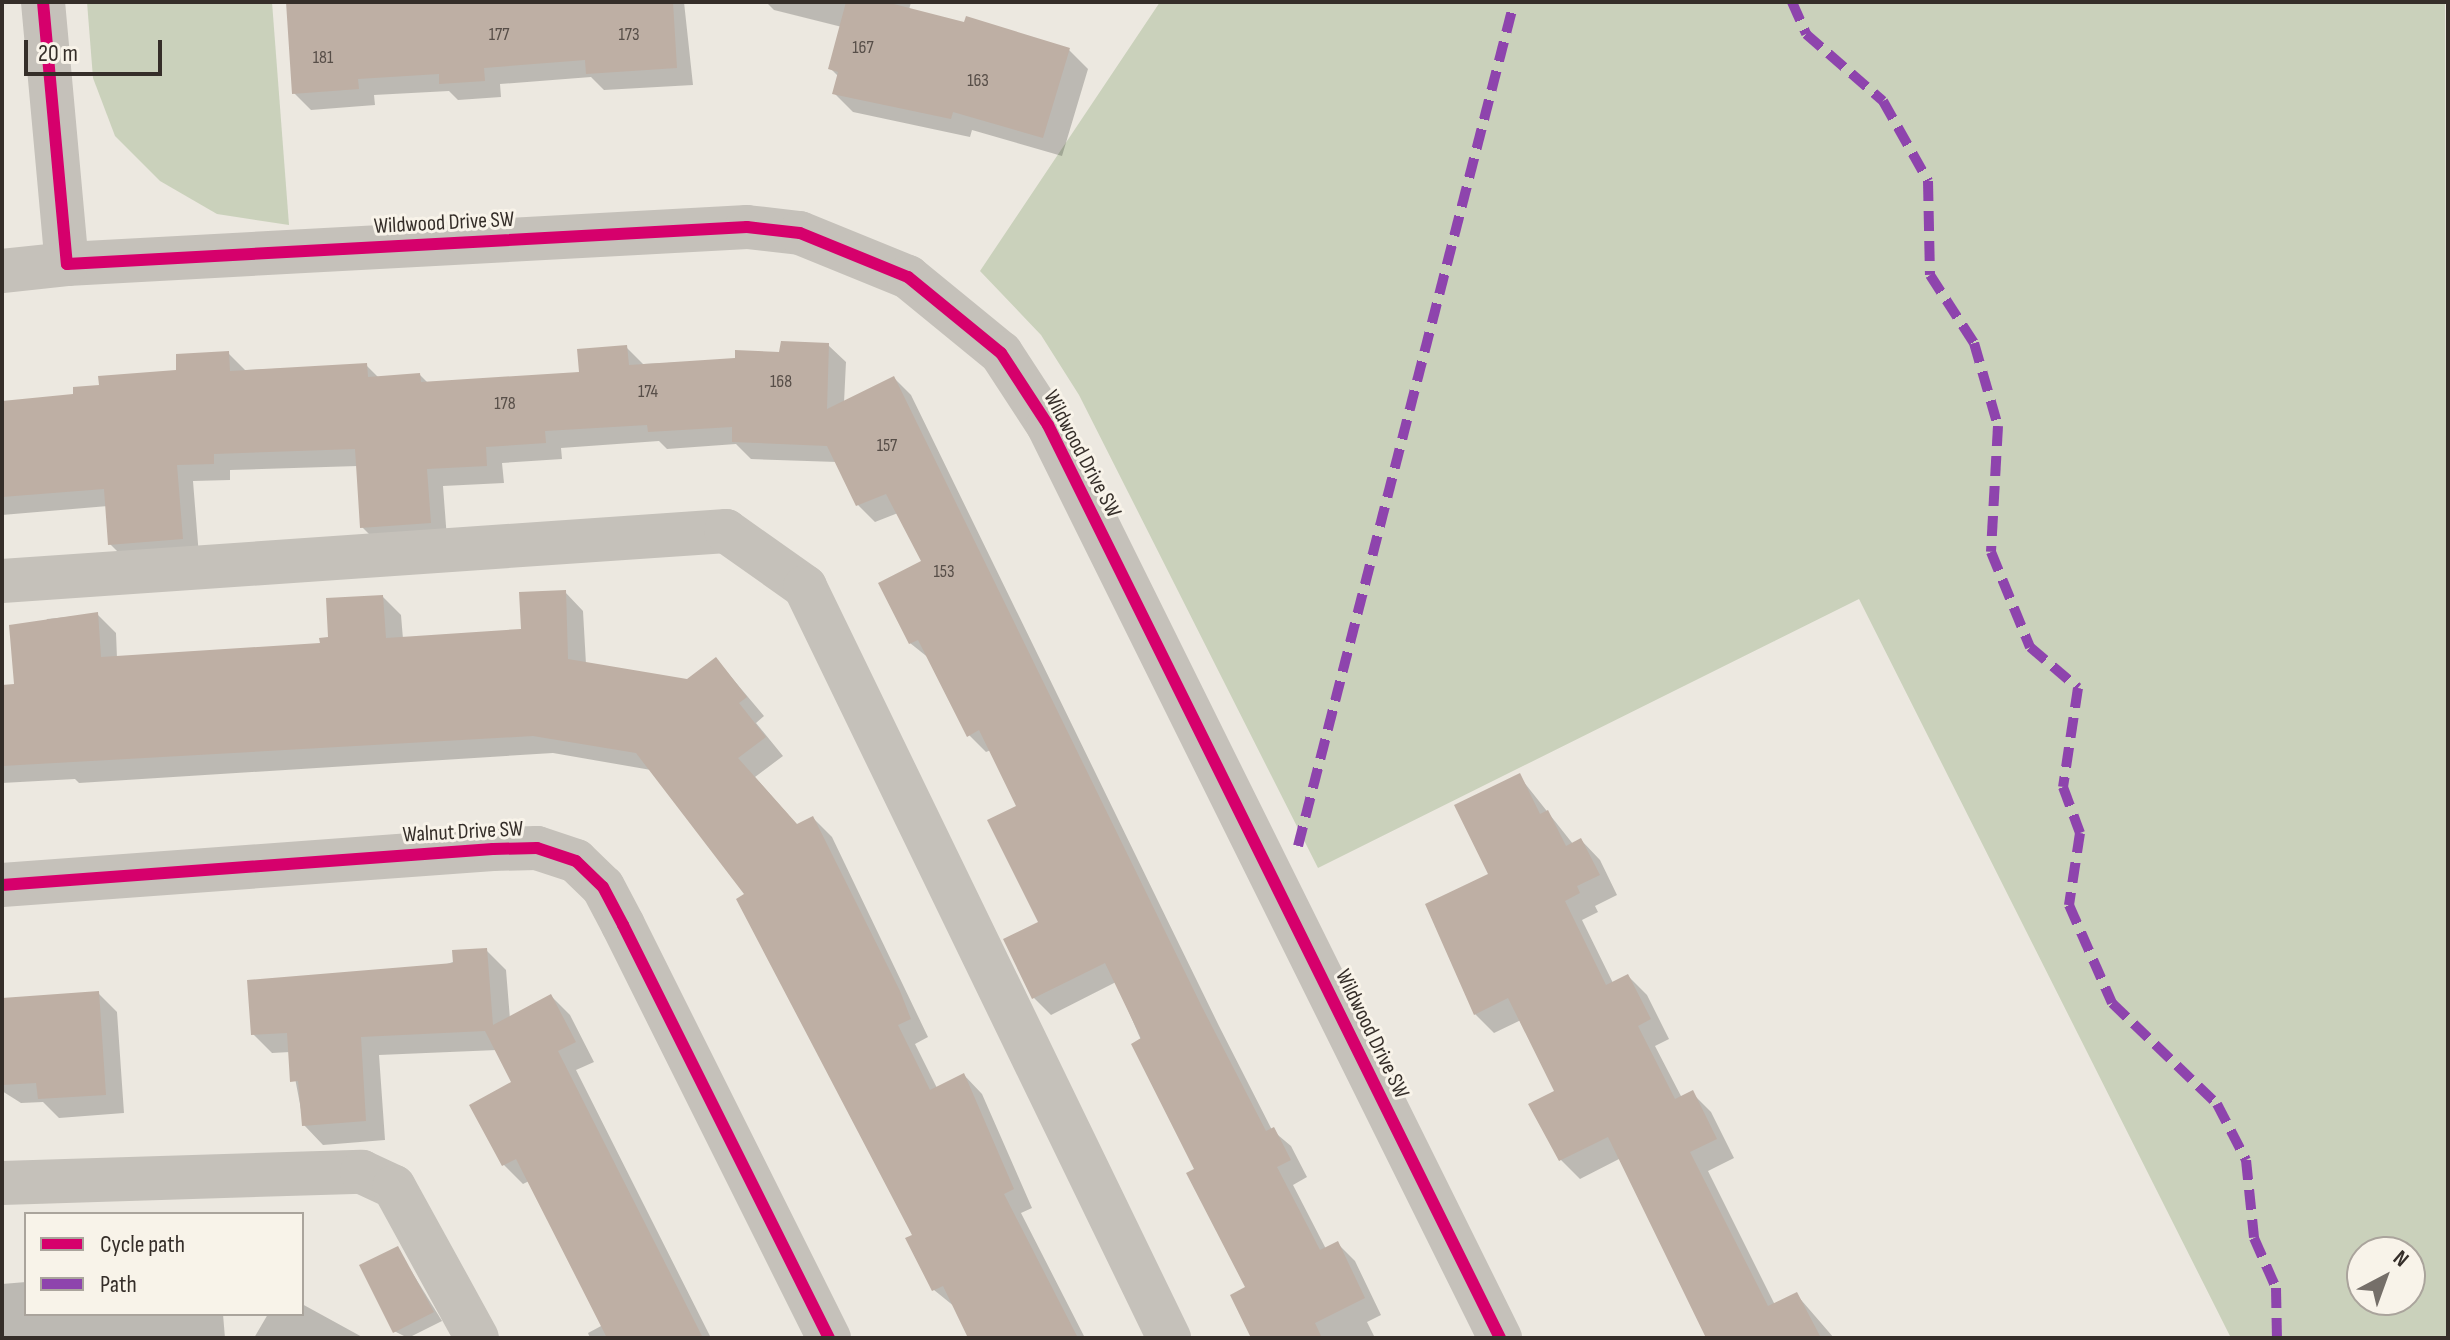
<!DOCTYPE html>
<style>
body{margin:0}
#map{position:relative;width:2450px;height:1340px;overflow:hidden;background:#ece8e0;font-family:"Sofia Sans Condensed",sans-serif}
div>[style]{position:absolute}
.green>*{inset:0;background:#cad1bb}
.shadow>*{inset:0;background:#0003}
.building>*{inset:0;background:#beafa4}
.minor>*{height:44px;margin:-22px;padding:0 22px;transform-origin:22px;border-radius:22px;background:#c5c1ba}
.quiet>*{height:10px;margin-top:-5px;transform-origin:0;background:repeating-linear-gradient(90deg,#8e44ad 0 20px,transparent 0 30px)}
.cycleway>*{height:12px;margin:-6px;padding:0 6px;transform-origin:6px;border-radius:6px;background:#d6006c}
span{translate:-50% -50%;white-space:nowrap;text-align:center;line-height:1.15;-webkit-text-stroke:6px #f8f3e9;paint-order:stroke}
.number-label{font-size:18px;color:#574e48}
.number-label span{-webkit-text-stroke-width:0}
.street-label{font-size:22px;color:#352e29}
.frame{position:absolute;inset:0;border:4px solid #352e29;pointer-events:none}
.legend{position:absolute;left:24px;top:1212px;width:280px;height:104px;box-sizing:border-box;background:#f8f3e9;border:2px solid #aaa49c;margin:0;padding:10px 14px;list-style:none;font-size:24px;color:#352e29}
.legend li{display:flex;align-items:center;gap:16px;height:40px}
.legend b{width:40px;border:2px solid #aaa49c}
.north{position:absolute;left:2346px;top:1236px;width:80px;height:80px;box-sizing:border-box;background:#f8f3e9;border:2px solid #aaa49c;border-radius:50%;rotate:41deg;font-size:22px;font-weight:700;line-height:32px;text-align:center;color:#352e29}
.north::after{content:'';display:block;margin:auto;width:28px;height:36px;background:#756f69;clip-path:polygon(50% 0,100% 100%,50% 72%,0 100%)}
.scale{position:absolute;left:24px;top:40px;width:138px;height:36px;box-sizing:border-box;border:4px solid #352e29;border-top:0;padding-left:10px;font-size:24px;line-height:28px;white-space:nowrap;color:#352e29;-webkit-text-stroke:6px #f8f3e9;paint-order:stroke}
</style>
<div id="map">
<div class="green">
<div style="clip-path:polygon(87px 2px,272px 2px,289px 225px,217px 214px,160px 181px,115px 136px,93px 78px)"></div>
<div style="clip-path:polygon(evenodd,1160px 2px,2445px 2px,2448px 1338px,2231px 1338px,1859px 599px,1318px 868px,1079px 395px,1041px 335px,980px 271px,1160px 2px,2362px 1252px,2410px 1252px,2410px 1300px,2362px 1300px,2362px 1252px)"></div>
</div>
<div class="shadow">
<div style="clip-path:polygon(288px 2px,684px 2px,693px 85px,604px 90px,591px 77px,500px 84px,501px 97px,458px 100px,449px 91px,374px 95px,375px 105px,311px 110px,294px 93px)"></div>
<div style="clip-path:polygon(766px 2px,911px 2px,909px 10px,1069px 50px,1088px 69px,1062px 156px,972px 130px,970px 137px,853px 112px,834px 93px,839px 77px,831px 69px,842px 27px,774px 10px)"></div>
<div style="clip-path:polygon(828px 345px,846px 362px,844px 403px,894px 378px,911px 395px,1219px 1026px,1272px 1130px,1291px 1146px,1307px 1177px,1293px 1185px,1326px 1249px,1338px 1244px,1355px 1261px,1381px 1315px,1367px 1322px,1375px 1338px,1253px 1338px,1248px 1288px,1116px 982px,1051px 1015px,1034px 998px,1040px 923px,1019px 806px,991px 750px,986px 752px,969px 735px,930px 659px,910px 643px,924px 562px,898px 513px,875px 522px,858px 505px,837px 462px,751px 459px,736px 444px,667px 449px,659px 441px,561px 448px,562px 459px,502px 463px,504px 483px,443px 486px,447px 539px,379px 544px,362px 527px,358px 466px,230px 470px,230px 480px,193px 481px,199px 556px,127px 561px,110px 544px,108px 506px,2px 515px,2px 402px,75px 396px,178px 371px,228px 353px,245px 370px,366px 365px,379px 378px,420px 375px,428px 383px,581px 373px,626px 347px,643px 364px,737px 360px)"></div>
<div style="clip-path:polygon(565px 592px,583px 611px,586px 664px,688px 681px,716px 659px,764px 716px,756px 723px,783px 756px,755px 777px,798px 826px,813px 818px,832px 837px,928px 1037px,915px 1044px,937px 1088px,964px 1075px,982px 1094px,1032px 1208px,1021px 1213px,1085px 1338px,971px 1338px,955px 1307px,934px 1290px,914px 1236px,747px 895px,651px 770px,553px 753px,79px 783px,75px 779px,2px 783px,2px 687px,16px 686px,47px 619px,97px 614px,116px 633px,117px 658px,322px 645px,383px 597px,401px 615px,403px 639px,523px 631px)"></div>
<div style="clip-path:polygon(1519px 776px,1573px 844px,1581px 840px,1600px 860px,1617px 895px,1595px 906px,1598px 912px,1582px 920px,1613px 983px,1628px 976px,1647px 995px,1669px 1039px,1655px 1046px,1682px 1098px,1692px 1093px,1711px 1112px,1734px 1158px,1708px 1171px,1775px 1305px,1796px 1294px,1834px 1338px,1712px 1338px,1621px 1158px,1580px 1179px,1561px 1160px,1557px 1092px,1521px 1020px,1494px 1033px,1475px 1014px,1490px 874px)"></div>
<div style="clip-path:polygon(486px 950px,506px 970px,510px 1019px,551px 996px,570px 1015px,594px 1062px,576px 1070px,711px 1338px,590px 1338px,588px 1333px,603px 1325px,529px 1181px,523px 1184px,504px 1165px,472px 1106px,514px 1083px,497px 1050px,379px 1055px,385px 1140px,323px 1145px,304px 1125px,290px 1052px,272px 1053px,253px 1034px)"></div>
<div style="clip-path:polygon(98px 993px,117px 1012px,124px 1113px,59px 1118px,43px 1102px,21px 1103px,2px 1091px,2px 1002px)"></div>
<div style="clip-path:polygon(397px 1248px,442px 1321px,408px 1338px,394px 1331px)"></div>
<div style="clip-path:polygon(26px 1282px,26px 1314px,223px 1314px,225px 1338px,2px 1338px,2px 1284px)"></div>
<div style="clip-path:polygon(302px 1304px,364px 1338px,254px 1338px,268px 1314px,302px 1314px)"></div>
</div>
<div class="building">
<div style="clip-path:polygon(286px 2px,673px 2px,677px 68px,586px 74px,585px 60px,484px 68px,485px 81px,439px 84px,439px 74px,358px 79px,359px 89px,292px 94px)"></div>
<div style="clip-path:polygon(846px 2px,886px 2px,964px 22px,966px 16px,1070px 48px,1043px 138px,953px 112px,951px 119px,832px 94px,838px 72px,828px 69px)"></div>
<div style="clip-path:polygon(781px 341px,829px 343px,827px 409px,894px 376px,1202px 1007px,1266px 1131px,1274px 1127px,1291px 1160px,1277px 1167px,1320px 1250px,1338px 1241px,1365px 1298px,1315px 1323px,1322px 1338px,1251px 1338px,1230px 1295px,1245px 1287px,1186px 1173px,1194px 1169px,1131px 1044px,1141px 1038px,1105px 963px,1032px 999px,1003px 939px,1038px 922px,987px 820px,1016px 806px,979px 730px,967px 737px,918px 640px,909px 644px,878px 583px,921px 561px,886px 494px,856px 506px,827px 446px,732px 442px,732px 427px,648px 432px,647px 425px,545px 431px,546px 443px,486px 447px,487px 466px,427px 469px,431px 523px,360px 528px,355px 449px,214px 454px,214px 464px,177px 465px,183px 539px,108px 545px,104px 489px,2px 497px,2px 401px,73px 394px,73px 387px,99px 385px,98px 376px,176px 370px,176px 354px,229px 351px,230px 371px,367px 363px,368px 377px,420px 373px,421px 382px,579px 372px,577px 349px,627px 345px,629px 365px,735px 358px,735px 350px,779px 352px)"></div>
<div style="clip-path:polygon(566px 590px,568px 659px,687px 679px,716px 657px,747px 697px,739px 703px,766px 737px,738px 758px,797px 824px,813px 816px,900px 991px,911px 1019px,898px 1025px,930px 1090px,964px 1073px,1014px 1189px,1004px 1194px,1078px 1338px,968px 1338px,943px 1286px,932px 1291px,905px 1238px,912px 1235px,736px 899px,744px 894px,636px 753px,533px 736px,2px 766px,2px 685px,14px 684px,9px 625px,98px 612px,101px 657px,320px 643px,319px 638px,328px 637px,326px 598px,383px 595px,386px 638px,521px 629px,519px 592px)"></div>
<div style="clip-path:polygon(1520px 773px,1540px 814px,1548px 810px,1566px 846px,1581px 838px,1600px 875px,1577px 886px,1580px 893px,1565px 901px,1606px 985px,1628px 974px,1651px 1019px,1638px 1026px,1675px 1099px,1693px 1090px,1717px 1139px,1690px 1152px,1768px 1306px,1797px 1292px,1821px 1338px,1706px 1338px,1608px 1137px,1559px 1161px,1528px 1104px,1554px 1091px,1508px 998px,1474px 1015px,1425px 904px,1488px 874px,1454px 805px)"></div>
<div style="clip-path:polygon(487px 948px,493px 1025px,551px 994px,576px 1042px,558px 1051px,703px 1338px,607px 1338px,516px 1159px,502px 1166px,469px 1105px,511px 1082px,485px 1031px,361px 1037px,366px 1121px,302px 1126px,298px 1081px,290px 1082px,287px 1033px,251px 1035px,247px 980px,453px 963px,452px 950px)"></div>
<div style="clip-path:polygon(99px 991px,106px 1095px,38px 1099px,36px 1083px,2px 1085px,2px 998px)"></div>
<div style="clip-path:polygon(398px 1246px,434px 1312px,393px 1333px,359px 1265px)"></div>
</div>
<div class="minor">
<div style="left:43px;top:2px;width:263px;rotate:84.8deg"></div>
<div style="left:67px;top:264px;width:681px;rotate:-3.11deg"></div>
<div style="left:747px;top:227px;width:53px;rotate:6.5deg"></div>
<div style="left:800px;top:233px;width:117px;rotate:22.2deg"></div>
<div style="left:908px;top:277px;width:120px;rotate:39.3deg"></div>
<div style="left:1001px;top:353px;width:86px;rotate:56.9deg"></div>
<div style="left:1048px;top:425px;width:1019px;rotate:63.66deg"></div>
<div style="left:2px;top:271px;width:65px;rotate:-6.1deg"></div>
<div style="left:2px;top:581px;width:726px;rotate:-3.95deg"></div>
<div style="left:726px;top:531px;width:97px;rotate:35.3deg"></div>
<div style="left:805px;top:587px;width:835px;rotate:64.14deg"></div>
<div style="left:2px;top:885px;width:492px;rotate:-4.2deg"></div>
<div style="left:493px;top:849px;width:44px;rotate:-1.3deg"></div>
<div style="left:537px;top:848px;width:41px;rotate:18.4deg"></div>
<div style="left:576px;top:861px;width:37px;rotate:44deg"></div>
<div style="left:603px;top:887px;width:43px;rotate:62.2deg"></div>
<div style="left:623px;top:925px;width:462px;rotate:63.5deg"></div>
<div style="left:2px;top:1183px;width:360px;rotate:-1.8deg"></div>
<div style="left:362px;top:1172px;width:35px;rotate:25deg"></div>
<div style="left:394px;top:1187px;width:172px;rotate:61.2deg"></div>
</div>
<div class="quiet">
<div style="left:1792px;top:2px;width:35px;rotate:66deg"></div>
<div style="left:1806px;top:34px;width:102px;rotate:41deg"></div>
<div style="left:1883px;top:101px;width:92px;rotate:60.6deg"></div>
<div style="left:1928px;top:181px;width:94px;rotate:88.8deg"></div>
<div style="left:1930px;top:275px;width:81px;rotate:57.1deg"></div>
<div style="left:1974px;top:343px;width:86px;rotate:73.9deg"></div>
<div style="left:1998px;top:426px;width:126px;rotate:93.2deg"></div>
<div style="left:1991px;top:552px;width:103px;rotate:67.7deg"></div>
<div style="left:2030px;top:647px;width:63px;rotate:40.5deg"></div>
<div style="left:2078px;top:688px;width:100px;rotate:98.6deg"></div>
<div style="left:2063px;top:787px;width:49px;rotate:69.7deg"></div>
<div style="left:2080px;top:833px;width:73px;rotate:98.7deg"></div>
<div style="left:2069px;top:905px;width:107px;rotate:66.3deg"></div>
<div style="left:2112px;top:1003px;width:146px;rotate:43.9deg"></div>
<div style="left:2217px;top:1104px;width:63px;rotate:62.6deg"></div>
<div style="left:2246px;top:1160px;width:78px;rotate:84.1deg"></div>
<div style="left:2254px;top:1238px;width:55px;rotate:66.3deg"></div>
<div style="left:2276px;top:1288px;width:50px;rotate:88.9deg"></div>
<div style="left:1298px;top:846px;width:871px;rotate:-75.64deg"></div>
</div>
<div class="cycleway">
<div style="left:43px;top:2px;width:263px;rotate:84.8deg"></div>
<div style="left:67px;top:264px;width:681px;rotate:-3.11deg"></div>
<div style="left:747px;top:227px;width:53px;rotate:6.5deg"></div>
<div style="left:800px;top:233px;width:117px;rotate:22.2deg"></div>
<div style="left:908px;top:277px;width:120px;rotate:39.3deg"></div>
<div style="left:1001px;top:353px;width:86px;rotate:56.9deg"></div>
<div style="left:1048px;top:425px;width:1019px;rotate:63.66deg"></div>
<div style="left:2px;top:885px;width:492px;rotate:-4.2deg"></div>
<div style="left:493px;top:849px;width:44px;rotate:-1.3deg"></div>
<div style="left:537px;top:848px;width:41px;rotate:18.4deg"></div>
<div style="left:576px;top:861px;width:37px;rotate:44deg"></div>
<div style="left:603px;top:887px;width:43px;rotate:62.2deg"></div>
<div style="left:623px;top:925px;width:462px;rotate:63.5deg"></div>
</div>
<div class="number-label">
<span style="left:499px;top:35px">177</span>
<span style="left:629px;top:35px">173</span>
<span style="left:863px;top:48px">167</span>
<span style="left:323px;top:58px">181</span>
<span style="left:978px;top:81px">163</span>
<span style="left:781px;top:382px">168</span>
<span style="left:648px;top:392px">174</span>
<span style="left:505px;top:404px">178</span>
<span style="left:887px;top:446px">157</span>
<span style="left:944px;top:572px">153</span>
</div>
<div class="street-label">
<span style="left:444px;top:223px;rotate:-3deg">Wildwood Drive SW</span>
<span style="left:1082px;top:454px;rotate:62deg">Wildwood Drive SW</span>
<span style="left:463px;top:832px;rotate:-3deg">Walnut Drive SW</span>
<span style="left:1372px;top:1034px;rotate:64deg">Wildwood Drive SW</span>
</div>
<div class="frame"></div>
<ul class="legend">
<li><b style="height:10px;background:#d6006c"></b>Cycle path</li>
<li><b style="height:10px;background:#8e44ad"></b>Path</li>
</ul>
<div class="north">N</div>
<div class="scale">20 m</div>
</div>
